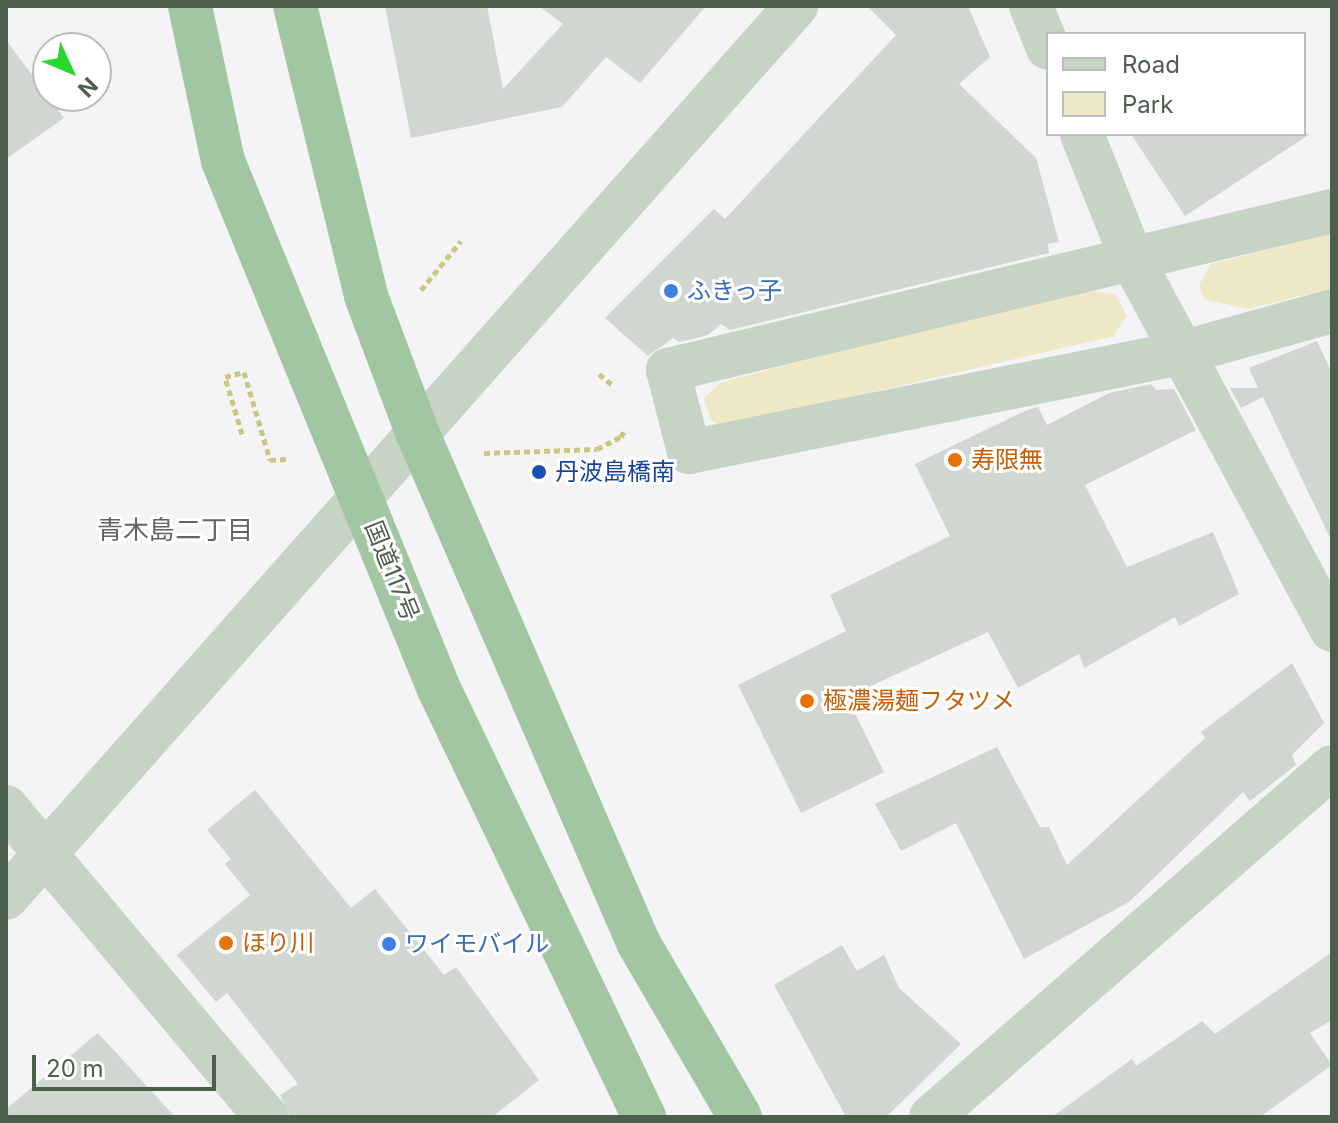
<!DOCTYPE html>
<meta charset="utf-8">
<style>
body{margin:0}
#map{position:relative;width:1338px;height:1123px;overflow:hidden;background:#f4f3f5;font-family:Inter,"Noto Sans JP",sans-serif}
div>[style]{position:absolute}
.green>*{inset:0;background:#eee8c6}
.building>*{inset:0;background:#d0d6d0}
.path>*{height:5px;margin-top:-2.5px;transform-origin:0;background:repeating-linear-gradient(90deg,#cac880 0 6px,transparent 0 10px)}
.minor>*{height:44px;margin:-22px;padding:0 22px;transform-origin:22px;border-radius:22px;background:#c6d3c5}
.tertiary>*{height:44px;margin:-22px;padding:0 22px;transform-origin:22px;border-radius:22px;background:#c6d3c5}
.trunk>*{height:44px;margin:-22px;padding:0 22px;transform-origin:22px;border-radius:22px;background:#a2c6a2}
.dots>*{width:22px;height:22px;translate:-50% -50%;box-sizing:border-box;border:4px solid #fff;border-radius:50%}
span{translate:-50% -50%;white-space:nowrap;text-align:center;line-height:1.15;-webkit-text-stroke:6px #fff;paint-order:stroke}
.shop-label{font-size:24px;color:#366cbe}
.left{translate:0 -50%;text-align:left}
.food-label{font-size:24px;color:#c56008}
.transit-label{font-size:24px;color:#164399}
.street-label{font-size:24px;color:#4c5f4b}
.neighbourhood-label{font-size:26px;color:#5f6760}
.frame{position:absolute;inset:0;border:8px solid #4c5f4b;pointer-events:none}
.legend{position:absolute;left:1046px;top:32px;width:260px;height:104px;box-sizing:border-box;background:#fff;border:2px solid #b7bfb7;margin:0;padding:10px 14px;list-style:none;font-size:24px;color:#4c5f4b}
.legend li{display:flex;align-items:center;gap:16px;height:40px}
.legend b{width:40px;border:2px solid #b7bfb7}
.north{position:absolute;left:32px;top:32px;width:80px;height:80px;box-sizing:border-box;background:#fff;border:2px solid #b7bfb7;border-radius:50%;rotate:134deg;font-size:22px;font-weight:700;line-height:32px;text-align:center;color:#4c5f4b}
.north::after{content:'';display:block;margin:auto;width:28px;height:36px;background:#28d92f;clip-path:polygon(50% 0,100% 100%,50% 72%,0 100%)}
.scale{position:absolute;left:32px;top:1055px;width:184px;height:36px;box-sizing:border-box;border:4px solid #4c5f4b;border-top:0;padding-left:10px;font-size:24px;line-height:28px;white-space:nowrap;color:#4c5f4b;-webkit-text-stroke:6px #fff;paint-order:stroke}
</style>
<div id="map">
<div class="green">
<div style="clip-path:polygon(1332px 233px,1332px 288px,1248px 309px,1204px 299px,1199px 285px,1211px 264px)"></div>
<div style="clip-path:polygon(1077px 289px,1115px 294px,1127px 316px,1114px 336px,723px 427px,711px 420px,704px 398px,722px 382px)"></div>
</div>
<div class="building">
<div style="clip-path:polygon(385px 6px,487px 6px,503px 89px,563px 24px,539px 6px,706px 6px,640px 83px,606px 57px,562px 107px,411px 138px)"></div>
<div style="clip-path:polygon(867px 6px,968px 6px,990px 57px,959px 84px,1036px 158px,1059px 242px,1048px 244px,1049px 253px,730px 330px,721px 324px,708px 335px,680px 342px,673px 338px,648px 356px,605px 318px,714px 209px,725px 219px,896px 35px)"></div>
<div style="clip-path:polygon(6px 40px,64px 118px,6px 159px)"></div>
<div style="clip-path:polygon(1131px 134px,1310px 134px,1185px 216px)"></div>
<div style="clip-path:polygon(1317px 341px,1332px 373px,1332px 542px,1263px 397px,1241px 408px,1230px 388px,1258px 388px,1249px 368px)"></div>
<div style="clip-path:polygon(1151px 384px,1156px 390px,1174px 389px,1196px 430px,1085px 485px,1127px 567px,1213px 532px,1239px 594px,1179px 626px,1175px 617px,1084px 668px,1079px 654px,1018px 688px,988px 632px,847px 697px,884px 772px,801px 813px,738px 685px,846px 631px,830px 595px,950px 536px,915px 464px,1027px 410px,1038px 407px,1047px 425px,1109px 393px)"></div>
<div style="clip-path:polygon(1292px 663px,1324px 723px,1292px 755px,1296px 765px,1250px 801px,1243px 792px,1129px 902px,1024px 959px,956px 823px,901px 851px,875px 804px,997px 747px,1040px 827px,1049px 827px,1067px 865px,1205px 738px,1201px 732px)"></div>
<div style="clip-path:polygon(255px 790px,351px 908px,375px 889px,444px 975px,456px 967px,539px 1080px,492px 1117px,290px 1117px,280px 1095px,298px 1084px,227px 993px,216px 1002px,177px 955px,250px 895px,225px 864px,231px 859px,207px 830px)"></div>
<div style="clip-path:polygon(842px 945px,857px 971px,884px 955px,899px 988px,961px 1044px,886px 1117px,846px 1117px,774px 985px)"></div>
<div style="clip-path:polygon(1332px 952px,1332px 1020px,1310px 1033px,1332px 1065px,1260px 1117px,1052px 1117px,1132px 1059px,1136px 1066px,1202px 1021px,1215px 1034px)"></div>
<div style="clip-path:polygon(98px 1033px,175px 1117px,6px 1117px,6px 1109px)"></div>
</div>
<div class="path">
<div style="left:421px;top:290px;width:63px;rotate:-50.8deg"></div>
<div style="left:599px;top:374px;width:19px;rotate:39deg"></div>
<div style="left:242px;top:434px;width:59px;rotate:-106.6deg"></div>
<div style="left:225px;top:377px;width:20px;rotate:-15deg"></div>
<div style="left:244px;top:372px;width:92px;rotate:73.5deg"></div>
<div style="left:270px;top:460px;width:16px;rotate:-4deg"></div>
<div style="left:484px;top:453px;width:113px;rotate:-2deg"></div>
<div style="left:597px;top:449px;width:27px;rotate:-27deg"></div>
<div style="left:621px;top:437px;width:9px;rotate:-63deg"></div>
</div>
<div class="minor">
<div style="left:1031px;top:6px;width:45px;rotate:68deg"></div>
<div style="left:1082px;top:134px;width:135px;rotate:68.2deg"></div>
<div style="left:1132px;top:259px;width:421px;rotate:61.7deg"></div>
<div style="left:1332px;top:211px;width:683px;rotate:166.53deg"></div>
<div style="left:668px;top:370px;width:85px;rotate:75.6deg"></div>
<div style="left:689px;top:452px;width:502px;rotate:-11.38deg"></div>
<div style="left:1181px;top:353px;width:157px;rotate:-15.5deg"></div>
<div style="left:6px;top:807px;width:405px;rotate:50deg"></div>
<div style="left:931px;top:1117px;width:532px;rotate:-41.12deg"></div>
</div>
<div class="tertiary">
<div style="left:6px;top:898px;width:1192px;rotate:-48.47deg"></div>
</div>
<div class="trunk">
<div style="left:190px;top:6px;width:158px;rotate:78deg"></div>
<div style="left:223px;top:161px;width:570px;rotate:67.75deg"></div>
<div style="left:439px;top:689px;width:475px;rotate:64.4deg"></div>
<div style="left:295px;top:6px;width:299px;rotate:76.2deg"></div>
<div style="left:366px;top:296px;width:145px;rotate:69.4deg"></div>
<div style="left:417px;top:432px;width:558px;rotate:66.56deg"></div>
<div style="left:639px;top:944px;width:200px;rotate:59.7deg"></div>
</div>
<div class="dots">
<div style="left:671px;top:291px;background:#3f7fe0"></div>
<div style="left:955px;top:460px;background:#e8710a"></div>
<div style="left:539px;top:472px;background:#1a4fb4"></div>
<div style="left:807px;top:701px;background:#e8710a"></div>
<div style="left:226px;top:943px;background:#e8710a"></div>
<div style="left:389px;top:944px;background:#3f7fe0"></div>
</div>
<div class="shop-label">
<span class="left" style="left:687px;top:291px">ふきっ子</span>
<span class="left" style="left:405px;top:944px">ワイモバイル</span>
</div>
<div class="food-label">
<span class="left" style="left:971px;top:460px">寿限無</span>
<span class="left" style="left:823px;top:701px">極濃湯麺フタツメ</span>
<span class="left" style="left:242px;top:943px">ほり川</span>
</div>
<div class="transit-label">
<span class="left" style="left:555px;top:472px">丹波島橋南</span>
</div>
<div class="street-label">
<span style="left:392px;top:571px;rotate:68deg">国道117号</span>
</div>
<div class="neighbourhood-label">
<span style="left:175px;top:530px">青木島二丁目</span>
</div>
<div class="frame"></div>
<ul class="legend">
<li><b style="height:10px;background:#c6d3c5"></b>Road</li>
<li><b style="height:22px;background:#eee8c6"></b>Park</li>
</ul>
<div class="north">N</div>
<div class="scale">20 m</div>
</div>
